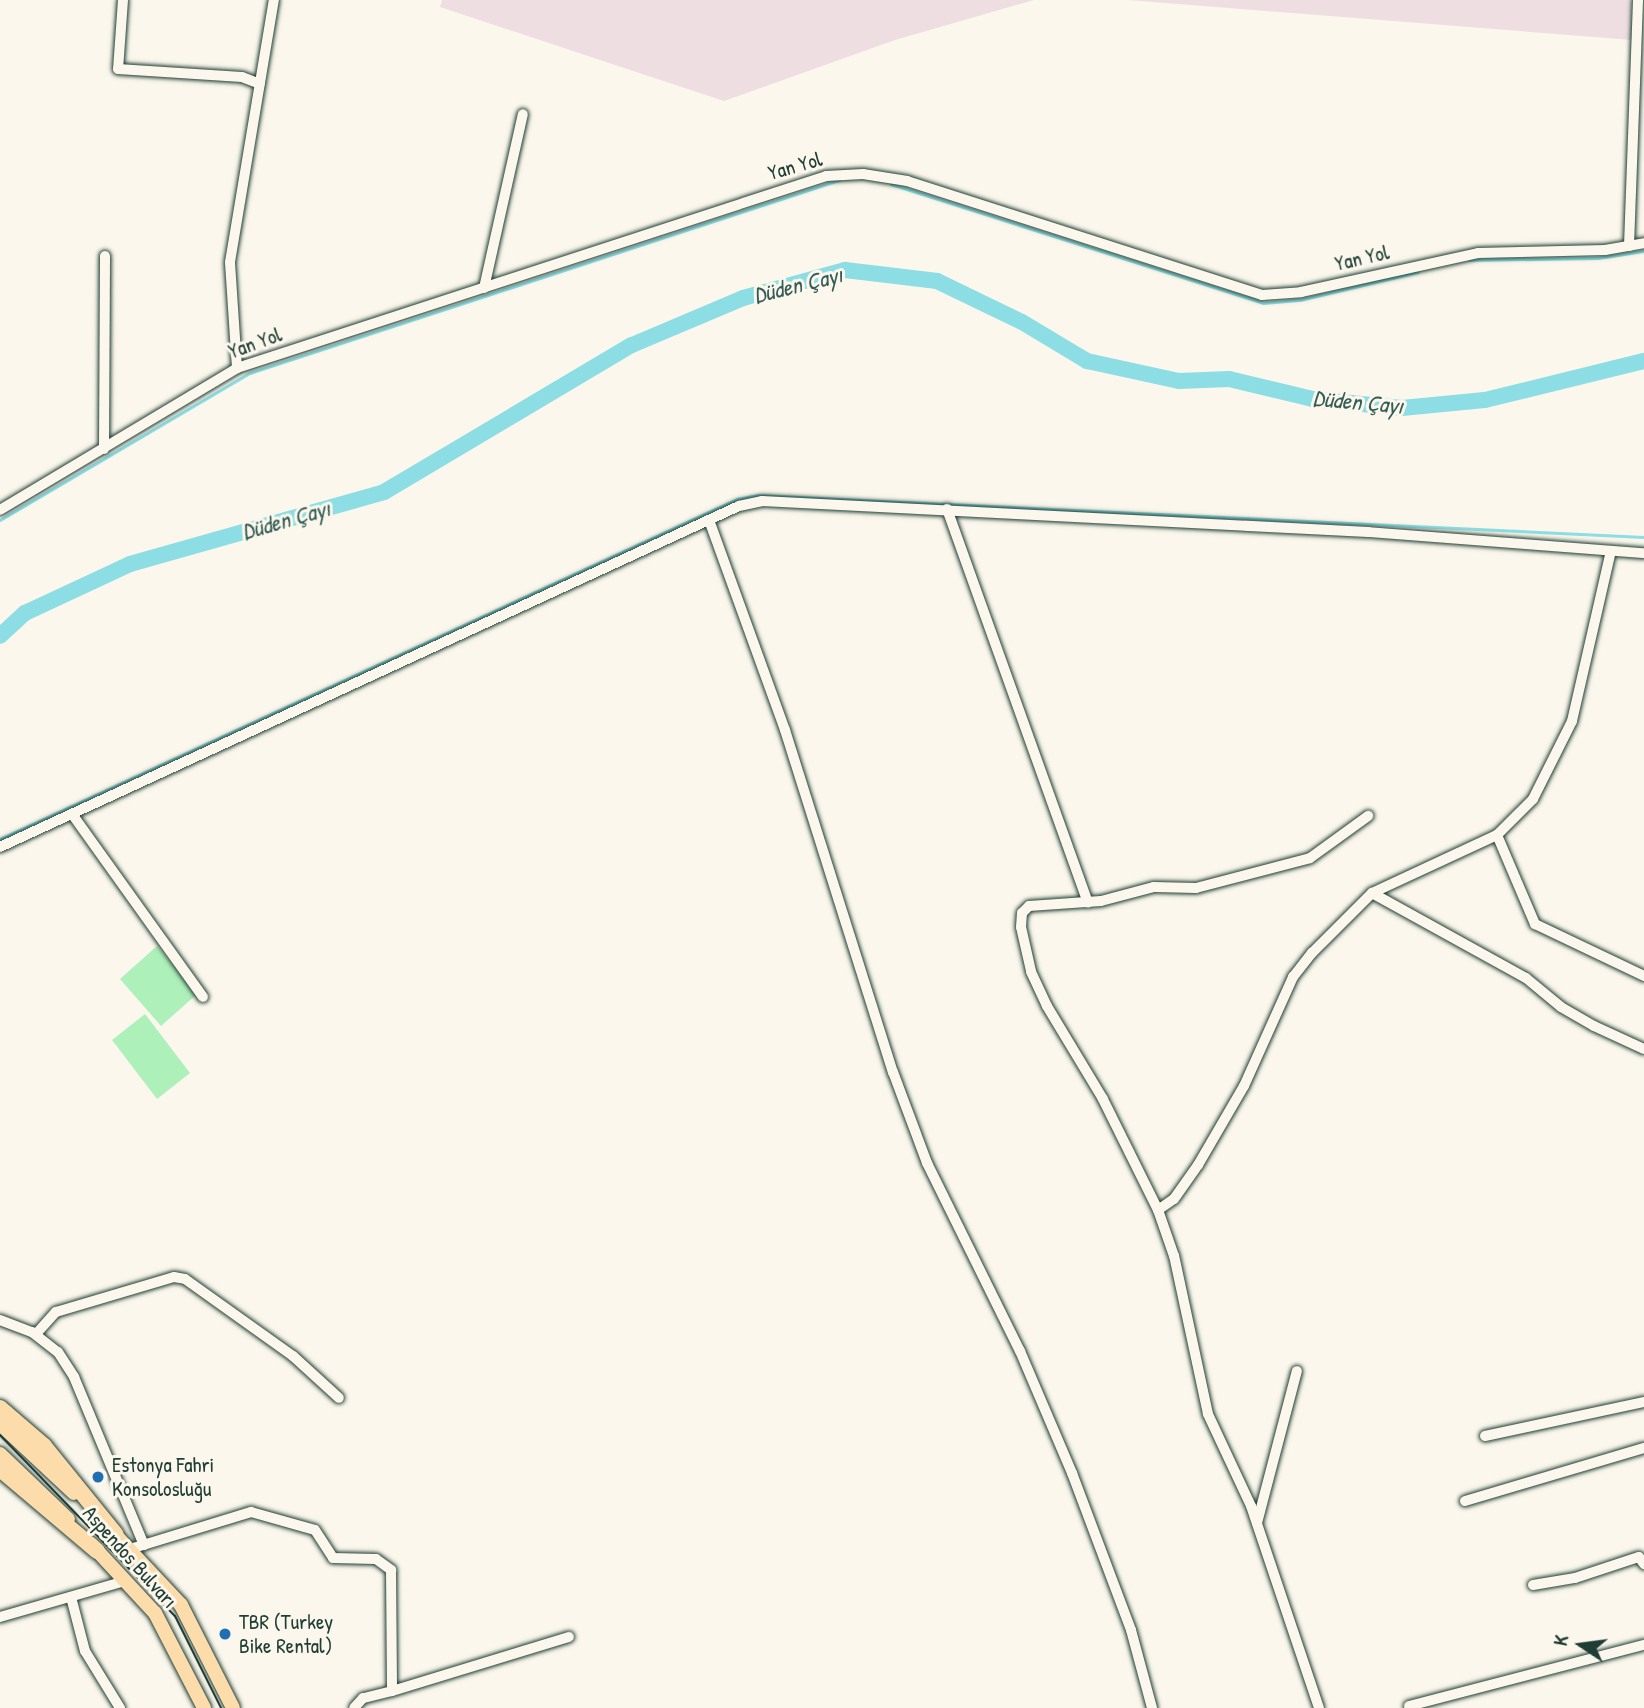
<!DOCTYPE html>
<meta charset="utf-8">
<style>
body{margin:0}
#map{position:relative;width:1644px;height:1708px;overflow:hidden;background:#fbf7ec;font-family:"Patrick Hand",sans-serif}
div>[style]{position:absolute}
.built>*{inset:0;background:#eedee1}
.green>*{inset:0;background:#aef0b9}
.stream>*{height:2.5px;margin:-1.25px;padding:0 1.25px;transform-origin:1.25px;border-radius:1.25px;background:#8cdee4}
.river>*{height:16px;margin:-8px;padding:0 8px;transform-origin:8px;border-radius:8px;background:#8cdee4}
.roads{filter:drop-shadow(0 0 2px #1f3d34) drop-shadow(0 0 2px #1f3d34)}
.minor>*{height:10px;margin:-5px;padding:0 5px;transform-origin:5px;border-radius:5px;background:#fbf7ec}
.major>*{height:14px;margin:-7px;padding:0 7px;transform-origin:7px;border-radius:7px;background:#fddcac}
.highway>*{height:16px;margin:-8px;padding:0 8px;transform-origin:8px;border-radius:8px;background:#fddcac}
.tram>*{height:2px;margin:-1px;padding:0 1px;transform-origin:1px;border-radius:1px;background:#1f3d34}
.dots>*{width:19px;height:19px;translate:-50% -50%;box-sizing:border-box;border:4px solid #fbf7ec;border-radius:50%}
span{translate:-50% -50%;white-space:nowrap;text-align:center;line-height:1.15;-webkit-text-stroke:6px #fbf7ec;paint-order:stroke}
.street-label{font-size:21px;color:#1f3d34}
.poi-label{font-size:21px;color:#1f3d34}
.left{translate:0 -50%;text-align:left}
.water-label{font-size:23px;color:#355d57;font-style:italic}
.north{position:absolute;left:1546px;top:1610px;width:70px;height:70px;-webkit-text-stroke:5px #fbf7ec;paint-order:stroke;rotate:283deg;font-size:19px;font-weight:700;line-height:28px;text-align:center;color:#1f3d34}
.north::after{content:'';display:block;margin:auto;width:24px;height:32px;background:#1f3d34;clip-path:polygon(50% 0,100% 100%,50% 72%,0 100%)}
</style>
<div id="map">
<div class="built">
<div style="clip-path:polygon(442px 0,1034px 0,895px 40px,724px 101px,440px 7px)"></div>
<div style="clip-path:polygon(1128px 0,1631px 0,1632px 40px)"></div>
</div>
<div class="green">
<div style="clip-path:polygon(157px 946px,197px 994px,161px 1026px,120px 979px)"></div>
<div style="clip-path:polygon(145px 1014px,190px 1073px,157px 1099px,112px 1040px)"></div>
</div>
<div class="stream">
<div style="left:891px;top:184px;width:391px;rotate:17.7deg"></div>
<div style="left:1263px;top:303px;width:37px;rotate:-5deg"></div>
<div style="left:1300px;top:300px;width:121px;rotate:-13.3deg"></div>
<div style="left:1469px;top:260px;width:129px;rotate:-0.9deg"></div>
<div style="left:1598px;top:258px;width:47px;rotate:-8.7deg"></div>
<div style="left:0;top:520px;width:290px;rotate:-30.5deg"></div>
<div style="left:250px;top:373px;width:620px;rotate:-18.14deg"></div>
<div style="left:0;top:839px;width:812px;rotate:-24.77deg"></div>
<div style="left:737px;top:499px;width:21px;rotate:-11deg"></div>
<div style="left:758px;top:495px;width:887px;rotate:2.71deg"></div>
</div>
<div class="river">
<div style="left:0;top:636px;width:34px;rotate:-43deg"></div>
<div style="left:25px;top:613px;width:116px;rotate:-25deg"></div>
<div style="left:130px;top:564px;width:264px;rotate:-15.8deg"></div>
<div style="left:384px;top:492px;width:288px;rotate:-30.7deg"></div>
<div style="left:632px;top:345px;width:121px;rotate:-22.9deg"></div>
<div style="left:743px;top:298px;width:106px;rotate:-15.4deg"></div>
<div style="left:845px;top:270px;width:93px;rotate:6.8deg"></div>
<div style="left:937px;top:281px;width:94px;rotate:25.8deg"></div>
<div style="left:1022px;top:322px;width:76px;rotate:31deg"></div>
<div style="left:1087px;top:361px;width:94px;rotate:12.3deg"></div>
<div style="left:1179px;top:381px;width:50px;rotate:-2.3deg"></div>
<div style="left:1229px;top:379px;width:85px;rotate:13.5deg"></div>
<div style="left:1312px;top:399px;width:90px;rotate:5.7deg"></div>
<div style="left:1402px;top:408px;width:83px;rotate:-5.5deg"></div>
<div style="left:1485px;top:400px;width:164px;rotate:-13.8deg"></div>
</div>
<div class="roads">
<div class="minor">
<div style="left:123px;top:0;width:69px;rotate:94.1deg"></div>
<div style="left:118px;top:69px;width:124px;rotate:3.7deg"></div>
<div style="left:242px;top:77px;width:19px;rotate:21deg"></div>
<div style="left:1629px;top:246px;width:246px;rotate:-87.9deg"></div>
<div style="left:484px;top:288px;width:178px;rotate:-77.4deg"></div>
<div style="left:237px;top:368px;width:106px;rotate:-93.8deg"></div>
<div style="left:230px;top:262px;width:266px;rotate:-80.5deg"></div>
<div style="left:104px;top:449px;width:193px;rotate:-89.7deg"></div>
<div style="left:947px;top:509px;width:418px;rotate:70.3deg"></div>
<div style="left:0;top:510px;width:276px;rotate:-30.9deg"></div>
<div style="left:237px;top:368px;width:620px;rotate:-18.05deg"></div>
<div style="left:826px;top:176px;width:37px;rotate:-3deg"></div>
<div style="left:863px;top:174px;width:45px;rotate:9deg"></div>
<div style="left:907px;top:181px;width:373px;rotate:17.8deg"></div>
<div style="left:1262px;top:295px;width:39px;rotate:-4deg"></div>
<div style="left:1301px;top:292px;width:181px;rotate:-12.4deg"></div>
<div style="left:1478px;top:253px;width:127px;rotate:-1.4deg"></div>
<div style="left:1605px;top:250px;width:40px;rotate:-10deg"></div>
<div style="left:709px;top:520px;width:223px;rotate:70.1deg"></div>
<div style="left:785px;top:730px;width:359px;rotate:72.5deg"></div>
<div style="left:893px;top:1072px;width:97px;rotate:69.5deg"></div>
<div style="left:927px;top:1163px;width:210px;rotate:63.7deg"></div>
<div style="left:1020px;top:1351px;width:133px;rotate:66.9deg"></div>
<div style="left:1072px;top:1473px;width:168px;rotate:69.4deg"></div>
<div style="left:1131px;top:1630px;width:81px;rotate:74.9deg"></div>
<div style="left:72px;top:814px;width:225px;rotate:54.4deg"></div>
<div style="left:1497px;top:835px;width:97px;rotate:66.9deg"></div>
<div style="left:1535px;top:924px;width:121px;rotate:25.5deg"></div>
<div style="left:0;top:847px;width:814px;rotate:-24.77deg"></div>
<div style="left:739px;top:506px;width:24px;rotate:-12deg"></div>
<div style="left:762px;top:501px;width:607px;rotate:2.93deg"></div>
<div style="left:1368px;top:532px;width:277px;rotate:4.4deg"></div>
<div style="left:1372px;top:893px;width:176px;rotate:28.9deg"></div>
<div style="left:1526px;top:978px;width:45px;rotate:39.6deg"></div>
<div style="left:1561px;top:1007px;width:38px;rotate:30deg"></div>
<div style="left:1594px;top:1026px;width:55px;rotate:24.7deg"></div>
<div style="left:1158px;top:1210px;width:19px;rotate:-35deg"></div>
<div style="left:1174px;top:1199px;width:42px;rotate:-54.8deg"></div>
<div style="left:1198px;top:1165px;width:91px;rotate:-59.8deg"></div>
<div style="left:1244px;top:1086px;width:120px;rotate:-65.8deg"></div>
<div style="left:1293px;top:977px;width:31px;rotate:-52deg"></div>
<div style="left:1312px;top:953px;width:85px;rotate:-45deg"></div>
<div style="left:1372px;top:893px;width:138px;rotate:-24.9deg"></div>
<div style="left:1497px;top:835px;width:51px;rotate:-45deg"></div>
<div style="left:1533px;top:799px;width:87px;rotate:-63.4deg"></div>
<div style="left:1572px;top:721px;width:174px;rotate:-77.1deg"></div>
<div style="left:0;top:1320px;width:34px;rotate:21deg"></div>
<div style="left:32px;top:1332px;width:33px;rotate:38deg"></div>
<div style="left:58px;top:1352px;width:30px;rotate:57deg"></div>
<div style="left:74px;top:1377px;width:182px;rotate:67.4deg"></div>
<div style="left:36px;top:1334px;width:30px;rotate:-48deg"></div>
<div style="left:56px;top:1312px;width:123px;rotate:-16.5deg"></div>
<div style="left:174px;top:1277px;width:11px;rotate:10deg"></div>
<div style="left:185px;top:1279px;width:133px;rotate:35.5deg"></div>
<div style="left:293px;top:1356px;width:62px;rotate:42.4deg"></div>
<div style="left:1485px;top:1436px;width:163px;rotate:-12.1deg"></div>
<div style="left:1465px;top:1501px;width:187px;rotate:-16.5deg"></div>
<div style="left:1257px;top:1523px;width:157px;rotate:-75.3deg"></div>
<div style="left:130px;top:1549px;width:127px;rotate:-17deg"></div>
<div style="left:251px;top:1512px;width:66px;rotate:15.7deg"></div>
<div style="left:315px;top:1530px;width:33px;rotate:57deg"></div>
<div style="left:333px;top:1558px;width:43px;rotate:1.3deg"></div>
<div style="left:376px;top:1559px;width:19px;rotate:36deg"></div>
<div style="left:391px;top:1570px;width:121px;rotate:89.5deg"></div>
<div style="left:392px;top:1691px;width:30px;rotate:166deg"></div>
<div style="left:363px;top:1698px;width:13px;rotate:132deg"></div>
<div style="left:1533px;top:1585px;width:43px;rotate:-9.5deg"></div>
<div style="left:1575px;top:1578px;width:67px;rotate:-18.2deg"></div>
<div style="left:1639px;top:1557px;width:9px;rotate:54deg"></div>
<div style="left:71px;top:1597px;width:56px;rotate:75.5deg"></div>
<div style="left:85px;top:1651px;width:67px;rotate:58.4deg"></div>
<div style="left:0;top:1617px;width:130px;rotate:-16.1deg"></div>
<div style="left:392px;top:1691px;width:185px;rotate:-17deg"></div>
<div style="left:1409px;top:1706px;width:243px;rotate:-14.6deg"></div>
<div style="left:1319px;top:1708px;width:213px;rotate:-108.6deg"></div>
<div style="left:1251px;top:1506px;width:102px;rotate:-115.1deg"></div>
<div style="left:1208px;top:1414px;width:162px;rotate:-102.1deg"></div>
<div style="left:1174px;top:1256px;width:49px;rotate:-109.2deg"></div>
<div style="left:1158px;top:1210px;width:124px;rotate:-116.4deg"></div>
<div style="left:1103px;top:1099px;width:109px;rotate:-121.1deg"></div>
<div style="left:1047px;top:1006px;width:38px;rotate:-115deg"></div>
<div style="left:1031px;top:971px;width:45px;rotate:-102.8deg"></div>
<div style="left:1021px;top:927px;width:14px;rotate:-86deg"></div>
<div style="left:1022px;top:913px;width:10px;rotate:-45deg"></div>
<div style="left:1029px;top:906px;width:72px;rotate:-4deg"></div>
<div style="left:1101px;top:901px;width:55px;rotate:-14.8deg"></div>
<div style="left:1154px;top:887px;width:42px;rotate:1.4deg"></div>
<div style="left:1196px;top:888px;width:118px;rotate:-14.7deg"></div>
<div style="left:1310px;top:858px;width:72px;rotate:-35.9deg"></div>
</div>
<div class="major">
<div style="left:0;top:1424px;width:101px;rotate:43deg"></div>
<div style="left:0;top:1454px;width:94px;rotate:43.7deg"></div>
<div style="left:108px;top:1527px;width:107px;rotate:46.9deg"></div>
<div style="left:181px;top:1605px;width:115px;rotate:63.2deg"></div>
<div style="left:91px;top:1544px;width:94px;rotate:47.2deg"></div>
<div style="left:155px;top:1613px;width:107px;rotate:62.7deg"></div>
</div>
<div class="highway">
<div style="left:0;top:1408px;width:58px;rotate:40.8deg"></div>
<div style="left:44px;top:1446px;width:114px;rotate:51deg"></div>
<div style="left:0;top:1469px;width:127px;rotate:40.2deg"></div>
</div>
</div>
<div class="tram">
<div style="left:0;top:1435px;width:252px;rotate:46deg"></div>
<div style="left:175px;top:1616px;width:103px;rotate:63.4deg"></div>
</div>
<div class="dots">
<div style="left:98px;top:1477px;background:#1f6fb2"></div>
<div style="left:225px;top:1634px;background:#1f6fb2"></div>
</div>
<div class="street-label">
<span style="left:795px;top:166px;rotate:-16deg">Yan Yol</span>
<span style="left:1362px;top:258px;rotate:-13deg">Yan Yol</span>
<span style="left:255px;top:343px;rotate:-20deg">Yan Yol</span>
<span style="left:130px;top:1557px;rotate:48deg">Aspendos Bulvarı</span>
</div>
<div class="poi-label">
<span class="left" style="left:112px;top:1477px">Estonya Fahri<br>Konsolosluğu</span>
<span class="left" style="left:239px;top:1634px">TBR (Turkey<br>Bike Rental)</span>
</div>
<div class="water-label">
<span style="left:798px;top:285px;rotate:-14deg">Düden Çayı</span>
<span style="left:1358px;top:402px;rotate:5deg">Düden Çayı</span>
<span style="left:286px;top:520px;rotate:-16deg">Düden Çayı</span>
</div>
<div class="north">K</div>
</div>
